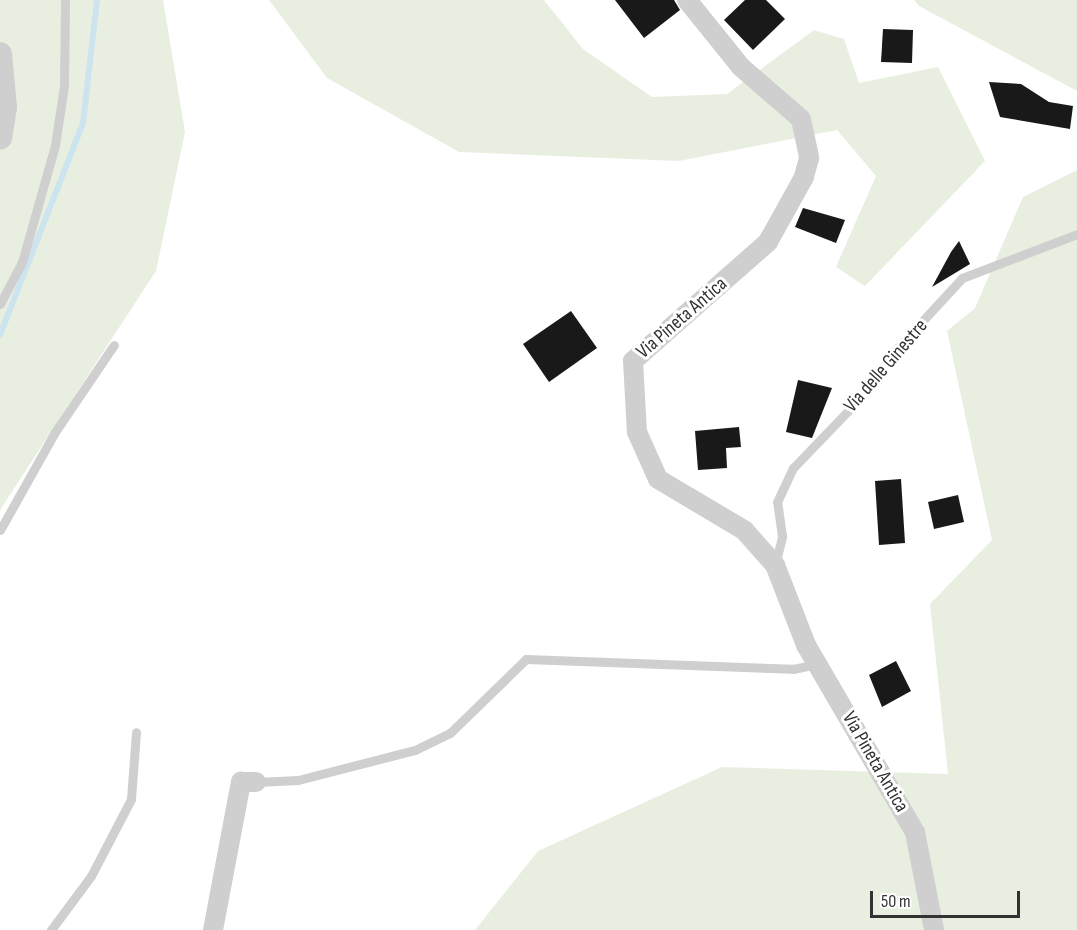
<!DOCTYPE html>
<style>
body{margin:0}
#map{position:relative;width:1077px;height:930px;overflow:hidden;background:#fff;font-family:"Sofia Sans Condensed",sans-serif}
div>[style]{position:absolute}
.green>*{inset:0;background:#e9efe0}
.stream>*{height:6px;margin:-3px;padding:0 3px;transform-origin:3px;border-radius:3px;background:#cce4ee}
.building>*{inset:0;background:#191919}
.service>*{height:9px;margin:-4.5px;padding:0 4.5px;transform-origin:4.5px;border-radius:4.5px;background:#cfcfcf}
.minor>*{height:20px;margin:-10px;padding:0 10px;transform-origin:10px;border-radius:10px;background:#cfcfcf}
.tertiary>*{height:24px;margin:-12px;padding:0 12px;transform-origin:12px;border-radius:12px;background:#cfcfcf}
span{translate:-50% -50%;white-space:nowrap;text-align:center;line-height:1.15;-webkit-text-stroke:6px #fff;paint-order:stroke}
.street-label{font-size:20px;color:#323232}
.scale{position:absolute;left:870px;top:891px;width:150px;height:27px;box-sizing:border-box;border:3px solid #323232;border-top:0;padding-left:8px;font-size:18px;line-height:21px;white-space:nowrap;color:#323232;-webkit-text-stroke:4px #fff;paint-order:stroke}
</style>
<div id="map">
<div class="green">
<div style="clip-path:polygon(0 0,163px 0,185px 132px,156px 271px,0 510px)"></div>
<div style="clip-path:polygon(269px 0,544px 0,583px 49px,652px 97px,727px 94px,814px 30px,844px 39px,859px 83px,938px 67px,985px 161px,865px 286px,836px 267px,876px 176px,837px 130px,679px 161px,459px 152px,327px 78px)"></div>
<div style="clip-path:polygon(914px 0,1077px 0,1077px 91px,919px 6px)"></div>
<div style="clip-path:polygon(1077px 170px,1077px 930px,475px 930px,538px 851px,722px 767px,948px 774px,930px 604px,992px 540px,947px 331px,975px 308px,1023px 197px)"></div>
</div>
<div class="stream">
<div style="left:0;top:335px;width:228px;rotate:-68.6deg"></div>
<div style="left:83px;top:123px;width:124px;rotate:-83.5deg"></div>
</div>
<div class="building">
<div style="clip-path:polygon(615px 0,674px 0,680px 10px,644px 38px)"></div>
<div style="clip-path:polygon(745px 0,766px 0,785px 19px,753px 50px,724px 20px)"></div>
<div style="clip-path:polygon(883px 29px,913px 30px,912px 63px,881px 62px)"></div>
<div style="clip-path:polygon(989px 82px,1021px 84px,1049px 102px,1073px 106px,1070px 129px,1000px 117px)"></div>
<div style="clip-path:polygon(803px 208px,845px 220px,836px 243px,795px 227px)"></div>
<div style="clip-path:polygon(959px 241px,970px 264px,932px 287px,951px 252px)"></div>
<div style="clip-path:polygon(571px 311px,597px 348px,549px 382px,523px 344px)"></div>
<div style="clip-path:polygon(798px 380px,832px 388px,812px 438px,786px 432px)"></div>
<div style="clip-path:polygon(739px 427px,741px 447px,726px 448px,727px 468px,698px 470px,695px 431px)"></div>
<div style="clip-path:polygon(901px 479px,905px 543px,879px 545px,875px 481px)"></div>
<div style="clip-path:polygon(958px 495px,964px 522px,934px 529px,928px 502px)"></div>
<div style="clip-path:polygon(896px 661px,911px 691px,882px 707px,869px 675px)"></div>
</div>
<div class="service">
<div style="left:0;top:304px;width:47px;rotate:-62.4deg"></div>
<div style="left:22px;top:262px;width:122px;rotate:-74.2deg"></div>
<div style="left:55px;top:145px;width:60px;rotate:-81.3deg"></div>
<div style="left:64px;top:86px;width:86px;rotate:-89.3deg"></div>
<div style="left:0;top:530px;width:112px;rotate:-60.7deg"></div>
<div style="left:55px;top:432px;width:105px;rotate:-55.9deg"></div>
<div style="left:775px;top:565px;width:30px;rotate:-76deg"></div>
<div style="left:782px;top:536px;width:34px;rotate:-98deg"></div>
<div style="left:777px;top:502px;width:38px;rotate:-65deg"></div>
<div style="left:793px;top:468px;width:115px;rotate:-46.1deg"></div>
<div style="left:873px;top:385px;width:35px;rotate:-59deg"></div>
<div style="left:891px;top:355px;width:105px;rotate:-47.3deg"></div>
<div style="left:962px;top:278px;width:123px;rotate:-20.9deg"></div>
<div style="left:256px;top:782px;width:42px;rotate:-2.7deg"></div>
<div style="left:298px;top:780px;width:121px;rotate:-14.4deg"></div>
<div style="left:415px;top:750px;width:39px;rotate:-26deg"></div>
<div style="left:450px;top:733px;width:106px;rotate:-44.2deg"></div>
<div style="left:526px;top:659px;width:267px;rotate:2.1deg"></div>
<div style="left:793px;top:669px;width:25px;rotate:-12deg"></div>
<div style="left:51px;top:930px;width:67px;rotate:-53.5deg"></div>
<div style="left:91px;top:876px;width:87px;rotate:-62.5deg"></div>
<div style="left:131px;top:799px;width:67px;rotate:-85.7deg"></div>
</div>
<div class="minor">
<div style="left:687px;top:0;width:86px;rotate:51.1deg"></div>
<div style="left:741px;top:67px;width:79px;rotate:40.9deg"></div>
<div style="left:801px;top:119px;width:40px;rotate:78deg"></div>
<div style="left:809px;top:158px;width:20px;rotate:105deg"></div>
<div style="left:804px;top:177px;width:74px;rotate:119deg"></div>
<div style="left:768px;top:242px;width:180px;rotate:138.6deg"></div>
<div style="left:633px;top:361px;width:71px;rotate:86.8deg"></div>
<div style="left:637px;top:432px;width:51px;rotate:65.9deg"></div>
<div style="left:658px;top:479px;width:100px;rotate:30.7deg"></div>
<div style="left:744px;top:530px;width:47px;rotate:48.5deg"></div>
<div style="left:775px;top:565px;width:86px;rotate:68.8deg"></div>
<div style="left:806px;top:645px;width:216px;rotate:59.8deg"></div>
<div style="left:915px;top:832px;width:100px;rotate:79deg"></div>
<div style="left:213px;top:930px;width:151px;rotate:-79.3deg"></div>
<div style="left:241px;top:782px;width:15px"></div>
</div>
<div class="tertiary">
<div style="left:0;top:54px;width:53px;rotate:84.6deg"></div>
<div style="left:5px;top:107px;width:31px;rotate:99deg"></div>
</div>
<div class="street-label">
<span style="left:682px;top:318px;rotate:-41deg">Via Pineta Antica</span>
<span style="left:886px;top:366px;rotate:-49deg">Via delle Ginestre</span>
<span style="left:875px;top:762px;rotate:60deg">Via Pineta Antica</span>
</div>
<div class="scale">50 m</div>
</div>
